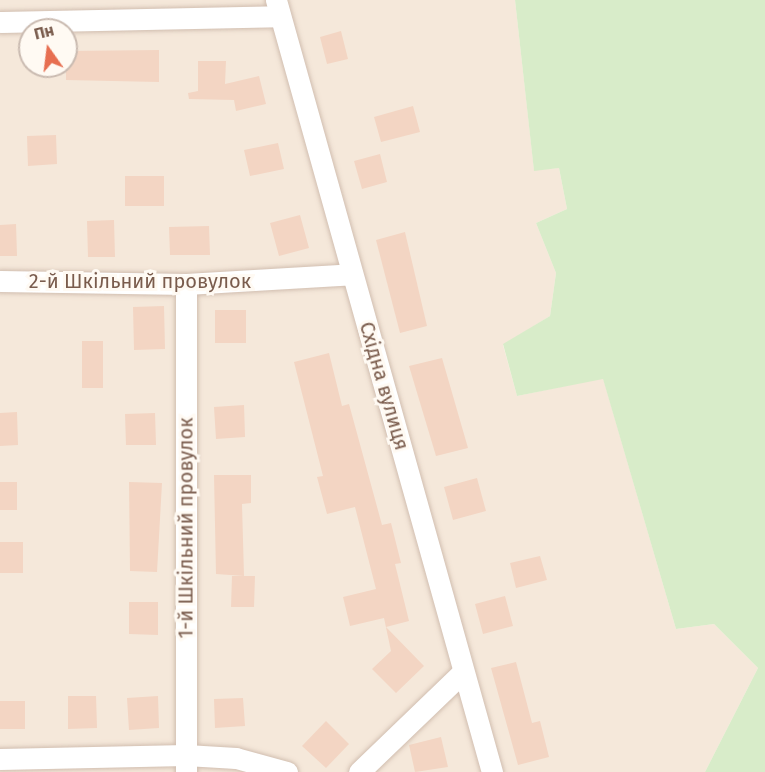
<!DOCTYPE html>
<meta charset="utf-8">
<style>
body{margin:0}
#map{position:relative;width:765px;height:772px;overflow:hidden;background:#fdf6ec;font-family:"Fira Sans",sans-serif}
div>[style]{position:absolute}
.residential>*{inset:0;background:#f5e8da}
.green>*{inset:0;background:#d8ecc9}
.building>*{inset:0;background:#f3d5c3}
.roads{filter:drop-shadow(0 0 2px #d1beb0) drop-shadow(0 0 2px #d1beb0)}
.minor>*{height:21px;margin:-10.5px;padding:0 10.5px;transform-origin:10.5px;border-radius:10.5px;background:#fff}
span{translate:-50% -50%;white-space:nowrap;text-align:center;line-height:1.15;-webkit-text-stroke:6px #fffaf3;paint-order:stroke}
.street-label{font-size:20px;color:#7a5c4d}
.north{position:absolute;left:18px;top:18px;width:60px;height:60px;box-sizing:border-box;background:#fffaf3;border:2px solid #cabbb1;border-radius:50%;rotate:346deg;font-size:16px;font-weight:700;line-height:24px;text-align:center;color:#7a5c4d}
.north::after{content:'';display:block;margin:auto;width:21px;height:27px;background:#e76f51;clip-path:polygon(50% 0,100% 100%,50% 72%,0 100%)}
</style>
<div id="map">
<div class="residential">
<div style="clip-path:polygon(evenodd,0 0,515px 0,534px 170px,559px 168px,567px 209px,536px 223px,556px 273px,550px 316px,503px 345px,517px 396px,603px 378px,676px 629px,714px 624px,758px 668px,705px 772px,0 772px,0 0,30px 30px,66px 30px,66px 66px,30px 66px,30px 30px)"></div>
</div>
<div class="green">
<div style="clip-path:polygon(515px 0,765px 0,765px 772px,705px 772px,758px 668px,714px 624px,676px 629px,603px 379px,517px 396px,503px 344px,550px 316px,556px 273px,536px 223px,567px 209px,559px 168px,534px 171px)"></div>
</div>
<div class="building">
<div style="clip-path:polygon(341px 31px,348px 59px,327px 64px,320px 37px)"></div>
<div style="clip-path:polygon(159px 50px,159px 82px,66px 80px,66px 51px)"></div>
<div style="clip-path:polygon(198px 61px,226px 61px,225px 84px,259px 76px,266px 104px,236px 111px,234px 100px,189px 99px,188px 93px,198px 91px)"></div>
<div style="clip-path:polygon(413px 106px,420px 132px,381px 142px,374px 117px)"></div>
<div style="clip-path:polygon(56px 135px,57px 164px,28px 166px,27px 136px)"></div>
<div style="clip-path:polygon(278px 143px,284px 169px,250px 176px,244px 150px)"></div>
<div style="clip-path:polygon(380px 154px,387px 182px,362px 189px,354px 161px)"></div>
<div style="clip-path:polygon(125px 176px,164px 176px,164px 206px,125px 206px)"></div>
<div style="clip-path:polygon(300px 215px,309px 248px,279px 256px,270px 223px)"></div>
<div style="clip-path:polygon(114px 220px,115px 257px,88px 257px,87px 221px)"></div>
<div style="clip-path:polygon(16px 224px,17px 256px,0 256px,0 225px)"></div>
<div style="clip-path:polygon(209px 226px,210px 255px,170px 255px,169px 227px)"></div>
<div style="clip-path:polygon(405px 232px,427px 326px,400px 333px,376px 240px)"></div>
<div style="clip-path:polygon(164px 306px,165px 349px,134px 350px,133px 307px)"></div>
<div style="clip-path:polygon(215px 310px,246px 310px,246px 343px,215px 343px)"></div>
<div style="clip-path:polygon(82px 341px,103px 341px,103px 388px,82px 388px)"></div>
<div style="clip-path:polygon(329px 353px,342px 406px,349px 404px,382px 525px,391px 523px,401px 563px,395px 564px,409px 621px,386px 627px,424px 666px,396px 693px,372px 669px,391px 651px,384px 618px,350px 626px,343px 597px,376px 589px,355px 507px,327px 514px,317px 477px,323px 476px,294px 362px)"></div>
<div style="clip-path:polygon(442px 358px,468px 448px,436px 456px,409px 366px)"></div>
<div style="clip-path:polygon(244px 405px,245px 437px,216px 439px,214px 407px)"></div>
<div style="clip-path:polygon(17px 412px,18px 445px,0 446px,0 413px)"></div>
<div style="clip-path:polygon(155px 413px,156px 445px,126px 445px,125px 414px)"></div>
<div style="clip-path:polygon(214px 475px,251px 475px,251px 503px,242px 504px,244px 576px,216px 574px)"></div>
<div style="clip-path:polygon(477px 478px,486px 511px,453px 520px,444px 487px)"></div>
<div style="clip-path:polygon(0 482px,17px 482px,17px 510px,0 510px)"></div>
<div style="clip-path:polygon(129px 482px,162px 483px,157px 572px,130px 571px)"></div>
<div style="clip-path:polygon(0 542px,23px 542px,23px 573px,0 573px)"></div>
<div style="clip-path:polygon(540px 556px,547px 580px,516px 588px,510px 563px)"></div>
<div style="clip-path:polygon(232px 576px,255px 576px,254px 607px,231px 607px)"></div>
<div style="clip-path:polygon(505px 596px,513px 626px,483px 634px,475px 604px)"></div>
<div style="clip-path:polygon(129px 602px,158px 602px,158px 635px,129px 634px)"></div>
<div style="clip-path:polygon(516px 662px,532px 723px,540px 721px,549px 757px,518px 765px,491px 668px)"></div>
<div style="clip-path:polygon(68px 696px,96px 696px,97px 728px,68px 729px)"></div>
<div style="clip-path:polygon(158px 696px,159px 728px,129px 730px,127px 698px)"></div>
<div style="clip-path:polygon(243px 698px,245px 726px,215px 728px,214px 699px)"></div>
<div style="clip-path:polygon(0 701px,25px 701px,25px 729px,0 729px)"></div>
<div style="clip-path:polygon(326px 721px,349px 744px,326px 768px,302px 746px)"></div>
<div style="clip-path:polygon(441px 737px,448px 767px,415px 772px,409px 745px)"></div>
</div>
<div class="roads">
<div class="minor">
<div style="left:276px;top:0;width:802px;rotate:74.37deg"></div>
<div style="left:0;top:22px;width:280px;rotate:-1.2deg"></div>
<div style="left:0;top:281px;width:186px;rotate:0.9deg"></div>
<div style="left:186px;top:284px;width:166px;rotate:-3.4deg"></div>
<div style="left:0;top:759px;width:186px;rotate:-1.2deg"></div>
<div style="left:186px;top:755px;width:50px;rotate:3.4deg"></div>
<div style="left:236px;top:758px;width:53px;rotate:15.4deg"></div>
<div style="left:186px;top:772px;width:488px;rotate:-90deg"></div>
<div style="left:359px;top:772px;width:144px;rotate:-43.9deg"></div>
</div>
</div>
<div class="street-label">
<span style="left:140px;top:281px">2-й Шкільний провулок</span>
<span style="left:384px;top:386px;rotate:74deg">Східна вулиця</span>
<span style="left:186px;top:528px;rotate:-90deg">1-й Шкільний провулок</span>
</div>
<div class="north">Пн</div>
</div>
